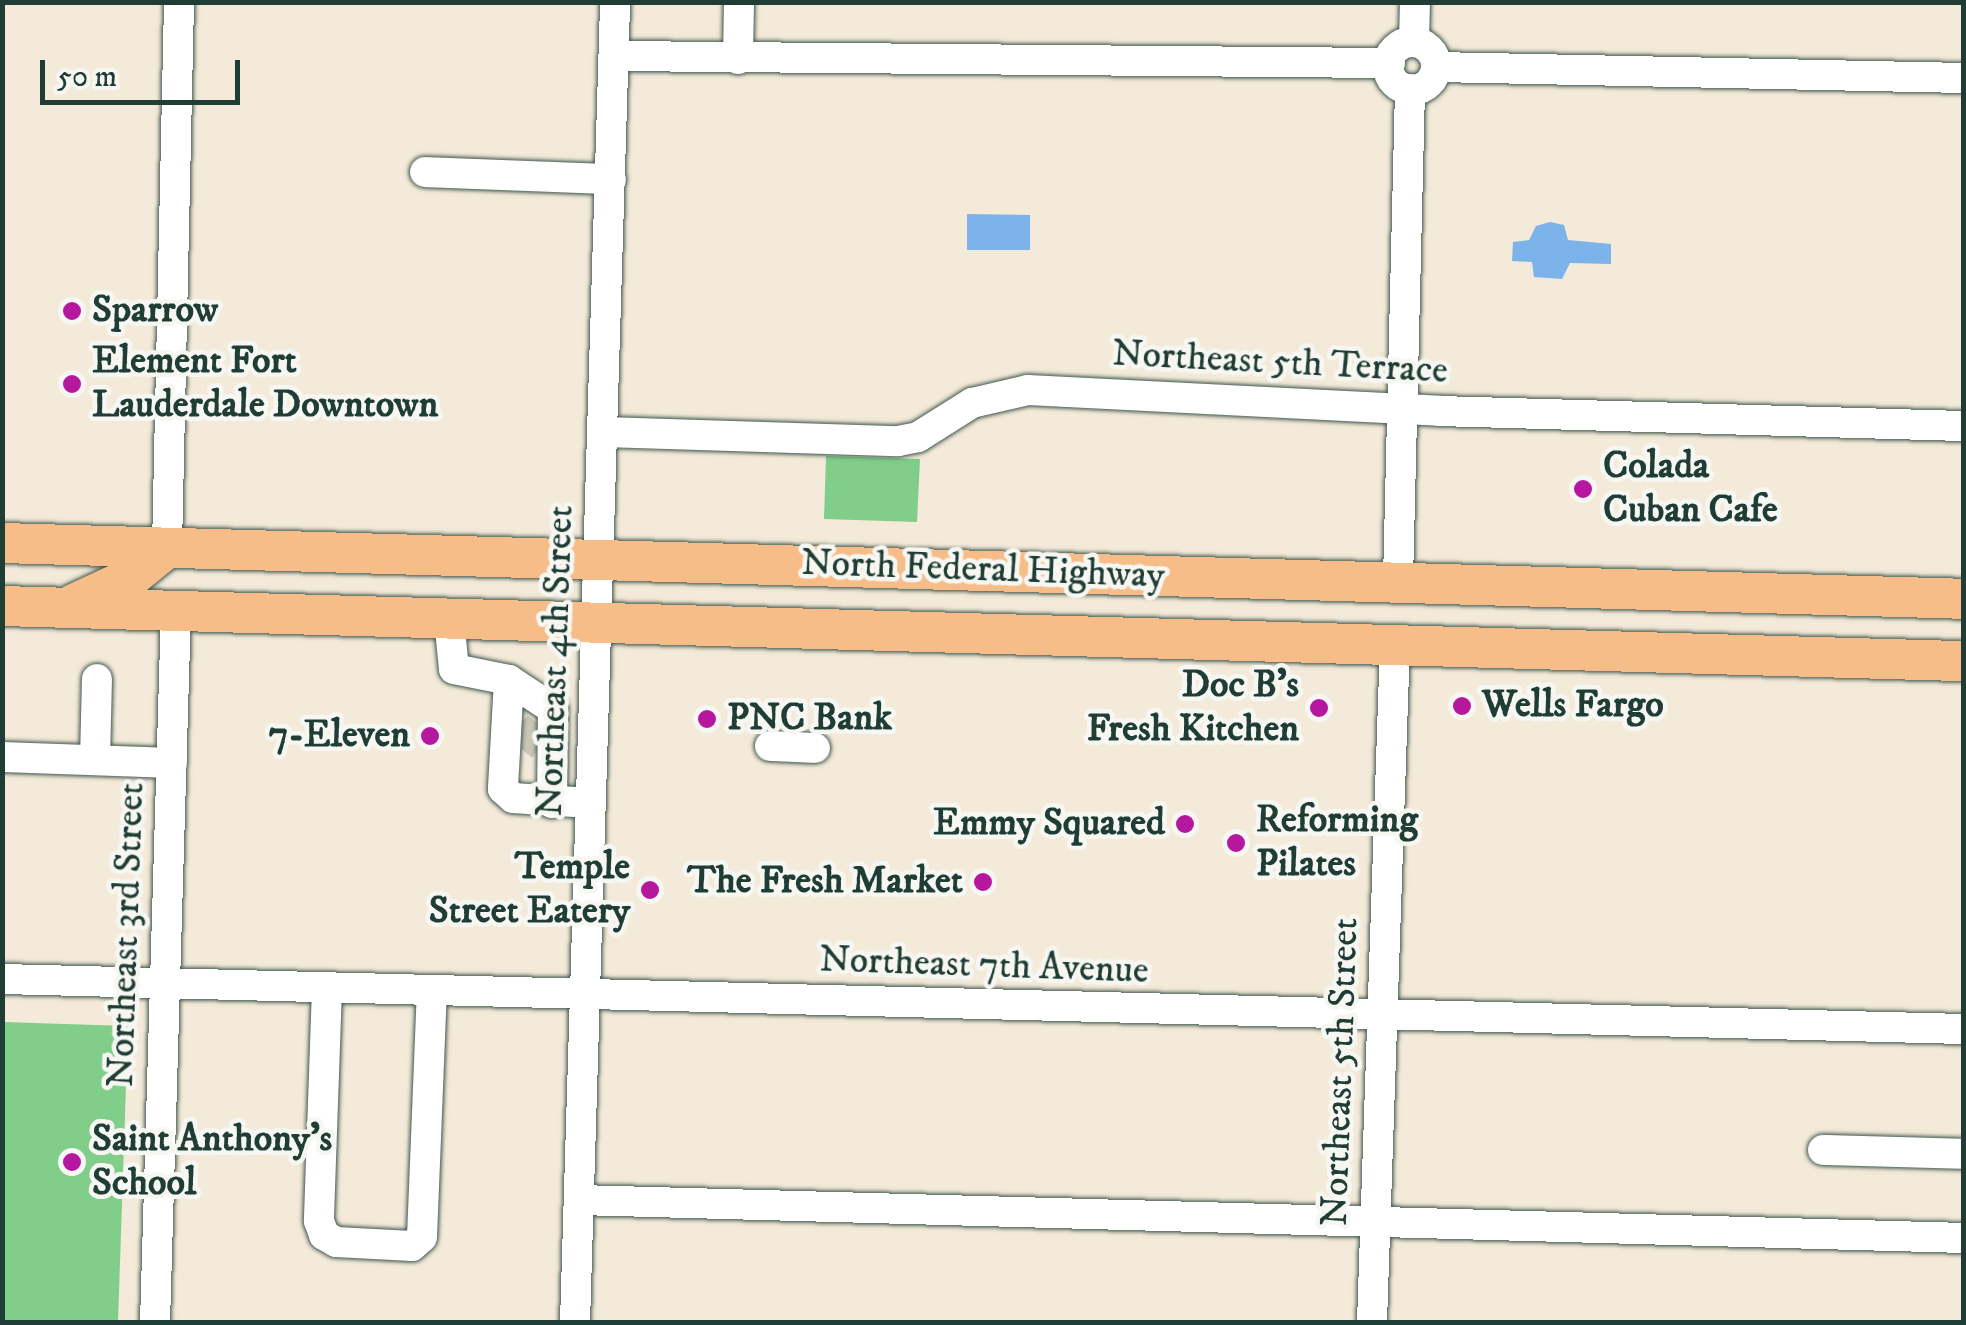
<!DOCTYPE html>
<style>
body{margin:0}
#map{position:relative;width:1966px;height:1325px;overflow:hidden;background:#f4ead9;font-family:"IM FELL DW Pica",serif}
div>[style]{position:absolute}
.green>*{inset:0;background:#81cd8a}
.water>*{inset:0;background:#7cb3eb}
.minor-tunnel>*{height:30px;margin-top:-15px;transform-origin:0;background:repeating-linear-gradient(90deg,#c9c7b8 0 30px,transparent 0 45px)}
.roads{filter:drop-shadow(0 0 2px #3f574d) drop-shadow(0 0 2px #3f574d)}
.minor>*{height:30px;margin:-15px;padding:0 15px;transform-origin:15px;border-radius:15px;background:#fff}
.minor>.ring{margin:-15px;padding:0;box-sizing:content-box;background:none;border:30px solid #fff;border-radius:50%}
.major>*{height:40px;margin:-20px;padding:0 20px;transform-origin:20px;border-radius:20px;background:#f7bd88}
.dots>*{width:28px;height:28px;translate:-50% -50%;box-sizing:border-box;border:5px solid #f6f6f2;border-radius:50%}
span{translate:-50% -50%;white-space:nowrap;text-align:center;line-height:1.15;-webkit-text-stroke:9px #f6f6f2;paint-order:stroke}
.poi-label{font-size:38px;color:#1f3d34;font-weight:700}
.left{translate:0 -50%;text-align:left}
.right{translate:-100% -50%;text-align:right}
.street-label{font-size:38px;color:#1f3d34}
.frame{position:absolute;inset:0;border:5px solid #1f3d34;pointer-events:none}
.scale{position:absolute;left:40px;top:60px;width:200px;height:45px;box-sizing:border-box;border:5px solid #1f3d34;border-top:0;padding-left:12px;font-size:30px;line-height:35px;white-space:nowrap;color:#1f3d34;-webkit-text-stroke:8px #f6f6f2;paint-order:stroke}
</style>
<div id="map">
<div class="green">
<div style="clip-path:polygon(826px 456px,920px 459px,917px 522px,824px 519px)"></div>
<div style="clip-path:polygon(3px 1022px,128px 1026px,118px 1322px,3px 1322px)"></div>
</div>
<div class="water">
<div style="clip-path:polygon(967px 214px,1030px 215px,1030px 250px,967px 250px)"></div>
<div style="clip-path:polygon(1550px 222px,1564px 225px,1568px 240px,1611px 244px,1611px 264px,1570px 263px,1562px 279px,1534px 277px,1532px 262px,1512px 261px,1513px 242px,1529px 240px,1536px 226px)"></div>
</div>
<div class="minor-tunnel">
<div style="left:518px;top:727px;width:35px;rotate:39deg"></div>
</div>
<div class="roads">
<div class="minor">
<div style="left:1414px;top:42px;width:40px;rotate:-88.6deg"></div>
<div class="ring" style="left:1388px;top:42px;width:18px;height:18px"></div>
<div style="left:615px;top:56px;width:775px;rotate:0.52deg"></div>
<div style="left:738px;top:59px;width:57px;rotate:-89deg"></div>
<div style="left:1436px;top:67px;width:528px;rotate:1.19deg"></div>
<div style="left:425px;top:172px;width:186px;rotate:2.2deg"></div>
<div style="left:604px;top:432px;width:294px;rotate:1.8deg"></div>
<div style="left:898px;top:441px;width:20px;rotate:-11deg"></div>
<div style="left:918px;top:437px;width:64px;rotate:-32.2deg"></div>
<div style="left:972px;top:403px;width:57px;rotate:-13.1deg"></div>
<div style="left:1028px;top:390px;width:412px;rotate:2.9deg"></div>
<div style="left:1439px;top:411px;width:525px;rotate:1.64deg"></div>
<div style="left:167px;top:548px;width:546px;rotate:-88.74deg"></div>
<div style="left:1398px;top:581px;width:492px;rotate:-88.6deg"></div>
<div style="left:449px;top:619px;width:50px;rotate:84.3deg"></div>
<div style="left:454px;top:669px;width:56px;rotate:11.3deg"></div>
<div style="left:509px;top:680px;width:109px;rotate:93.2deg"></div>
<div style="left:503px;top:789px;width:13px;rotate:42deg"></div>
<div style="left:513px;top:798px;width:77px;rotate:3.7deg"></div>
<div style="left:509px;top:680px;width:53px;rotate:33.4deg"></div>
<div style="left:553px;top:709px;width:94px;rotate:90.6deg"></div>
<div style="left:770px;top:746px;width:45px;rotate:2.5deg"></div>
<div style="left:2px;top:757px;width:170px;rotate:2deg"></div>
<div style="left:95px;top:760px;width:81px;rotate:-88.6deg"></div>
<div style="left:2px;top:979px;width:1963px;rotate:1.46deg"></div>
<div style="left:327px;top:988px;width:233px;rotate:92deg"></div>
<div style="left:319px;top:1221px;width:15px;rotate:70deg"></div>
<div style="left:324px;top:1235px;width:14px;rotate:30deg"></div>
<div style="left:336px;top:1242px;width:76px;rotate:3deg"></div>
<div style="left:412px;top:1246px;width:13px;rotate:-42deg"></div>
<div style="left:422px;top:1237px;width:246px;rotate:-87.7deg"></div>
<div style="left:1823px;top:1150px;width:141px;rotate:1.6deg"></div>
<div style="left:579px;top:1200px;width:1386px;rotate:1.57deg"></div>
<div style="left:155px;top:1322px;width:711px;rotate:-88.31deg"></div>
<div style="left:575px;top:1322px;width:1321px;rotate:-88.26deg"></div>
<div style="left:1372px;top:1322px;width:678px;rotate:-88.06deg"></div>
</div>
<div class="major">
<div style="left:2px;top:543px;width:1963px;rotate:1.63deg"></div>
<div style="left:74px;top:604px;width:62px;rotate:-24.9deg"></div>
<div style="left:130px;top:578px;width:48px;rotate:-39deg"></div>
<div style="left:2px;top:606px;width:1963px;rotate:1.61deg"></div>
</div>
</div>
<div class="dots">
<div style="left:72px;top:311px;background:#b5179e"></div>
<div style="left:72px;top:384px;background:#b5179e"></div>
<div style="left:1583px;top:489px;background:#b5179e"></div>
<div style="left:1462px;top:706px;background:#b5179e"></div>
<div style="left:1319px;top:708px;background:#b5179e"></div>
<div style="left:707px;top:719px;background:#b5179e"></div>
<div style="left:430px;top:736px;background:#b5179e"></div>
<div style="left:1185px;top:824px;background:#b5179e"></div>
<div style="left:1236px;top:843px;background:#b5179e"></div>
<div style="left:983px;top:882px;background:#b5179e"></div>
<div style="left:650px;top:890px;background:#b5179e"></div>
<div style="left:72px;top:1162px;background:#b5179e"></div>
</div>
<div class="poi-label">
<span class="left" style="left:92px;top:311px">Sparrow</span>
<span class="left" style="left:92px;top:384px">Element Fort<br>Lauderdale Downtown</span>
<span class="left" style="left:1603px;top:489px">Colada<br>Cuban Cafe</span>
<span class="right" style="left:1299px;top:708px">Doc B's<br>Fresh Kitchen</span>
<span class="left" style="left:1482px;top:706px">Wells Fargo</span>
<span class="left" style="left:727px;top:719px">PNC Bank</span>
<span class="right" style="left:410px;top:736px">7-Eleven</span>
<span class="left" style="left:1256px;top:843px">Reforming<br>Pilates</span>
<span class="right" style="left:1165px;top:824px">Emmy Squared</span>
<span class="right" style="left:630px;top:890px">Temple<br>Street Eatery</span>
<span class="right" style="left:963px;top:882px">The Fresh Market</span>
<span class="left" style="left:92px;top:1162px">Saint Anthony's<br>School</span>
</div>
<div class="street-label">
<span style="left:1280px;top:363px;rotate:3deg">Northeast 5th Terrace</span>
<span style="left:983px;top:570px;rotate:2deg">North Federal Highway</span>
<span style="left:556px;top:661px;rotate:-88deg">Northeast 4th Street</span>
<span style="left:127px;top:935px;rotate:-88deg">Northeast 3rd Street</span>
<span style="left:984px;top:966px;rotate:2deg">Northeast 7th Avenue</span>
<span style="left:1341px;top:1072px;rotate:-88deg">Northeast 5th Street</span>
</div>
<div class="frame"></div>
<div class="scale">50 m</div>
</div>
